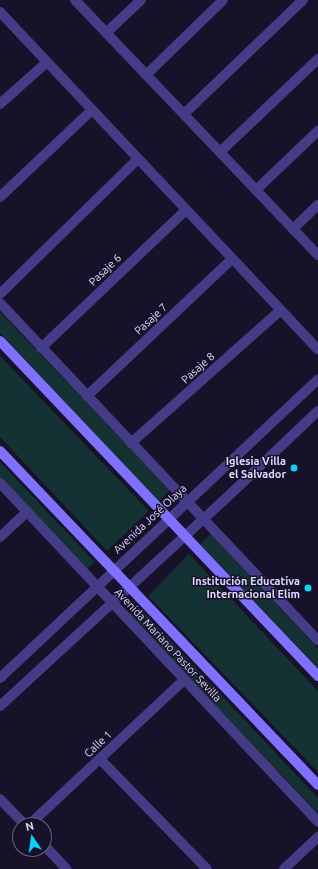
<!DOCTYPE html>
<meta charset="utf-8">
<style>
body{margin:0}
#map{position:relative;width:318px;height:869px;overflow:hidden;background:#171129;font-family:Ubuntu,sans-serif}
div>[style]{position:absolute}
.green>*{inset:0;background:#143233}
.street>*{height:10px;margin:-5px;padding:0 5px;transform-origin:5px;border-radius:5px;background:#453c87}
.secondary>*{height:10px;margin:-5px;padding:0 5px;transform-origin:5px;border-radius:5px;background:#7f71fd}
.dots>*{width:11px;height:11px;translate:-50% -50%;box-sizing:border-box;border:2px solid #171129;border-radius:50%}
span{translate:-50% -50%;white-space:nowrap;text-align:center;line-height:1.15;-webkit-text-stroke:3px #171129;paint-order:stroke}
.street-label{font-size:11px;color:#e0d9ff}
.poi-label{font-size:11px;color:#e0d9ff;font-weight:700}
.right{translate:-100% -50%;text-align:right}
.north{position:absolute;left:12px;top:817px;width:40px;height:40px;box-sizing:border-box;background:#171129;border:1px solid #67617f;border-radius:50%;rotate:347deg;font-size:11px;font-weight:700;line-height:16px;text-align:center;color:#e0d9ff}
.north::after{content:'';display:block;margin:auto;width:14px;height:18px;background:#07d1fc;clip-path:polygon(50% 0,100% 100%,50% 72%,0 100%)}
</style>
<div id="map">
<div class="green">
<div style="clip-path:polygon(0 312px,170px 490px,159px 502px,0 333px)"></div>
<div style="clip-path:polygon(0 356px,149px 511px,107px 551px,0 437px)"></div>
<div style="clip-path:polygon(0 462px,95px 562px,86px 570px,0 479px)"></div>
<div style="clip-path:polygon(211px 534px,318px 649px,318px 668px,200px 544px)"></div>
<div style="clip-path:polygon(189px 554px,318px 691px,318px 772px,148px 596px)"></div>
<div style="clip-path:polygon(137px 605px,318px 798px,318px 813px,128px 613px)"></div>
</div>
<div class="street">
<div style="left:75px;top:0;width:352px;rotate:46.4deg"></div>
<div style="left:0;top:12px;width:463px;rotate:46.7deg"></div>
<div style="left:106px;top:33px;width:48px;rotate:-43.3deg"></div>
<div style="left:146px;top:75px;width:107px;rotate:-44.2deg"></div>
<div style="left:0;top:104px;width:63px;rotate:-41.8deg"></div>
<div style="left:184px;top:114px;width:165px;rotate:-43.8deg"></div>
<div style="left:220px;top:152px;width:135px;rotate:-43.5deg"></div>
<div style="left:256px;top:190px;width:86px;rotate:-43.6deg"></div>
<div style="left:0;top:197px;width:127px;rotate:-43.4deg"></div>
<div style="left:293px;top:229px;width:35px;rotate:-44deg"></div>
<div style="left:0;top:294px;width:193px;rotate:-44.4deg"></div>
<div style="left:0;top:303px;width:463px;rotate:46.7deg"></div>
<div style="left:41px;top:348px;width:200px;rotate:-43.6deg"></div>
<div style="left:87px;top:396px;width:199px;rotate:-43.4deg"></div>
<div style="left:131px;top:443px;width:200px;rotate:-41.6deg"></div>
<div style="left:0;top:483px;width:465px;rotate:46.8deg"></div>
<div style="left:0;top:537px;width:37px;rotate:-43deg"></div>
<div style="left:0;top:678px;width:436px;rotate:-43.2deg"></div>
<div style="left:0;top:706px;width:301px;rotate:-42.6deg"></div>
<div style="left:222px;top:502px;width:132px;rotate:-43.5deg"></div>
<div style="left:100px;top:759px;width:153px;rotate:45.8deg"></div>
<div style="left:0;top:799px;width:36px;rotate:46deg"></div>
<div style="left:29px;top:825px;width:212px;rotate:-43.1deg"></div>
<div style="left:44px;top:845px;width:33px;rotate:47deg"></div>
<div style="left:284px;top:869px;width:47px;rotate:-43.3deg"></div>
</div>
<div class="secondary">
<div style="left:0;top:341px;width:462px;rotate:46.5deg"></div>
<div style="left:0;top:451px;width:461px;rotate:46.4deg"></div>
</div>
<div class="dots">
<div style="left:294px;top:468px;background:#07d1fc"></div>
<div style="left:308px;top:588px;background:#07d1fc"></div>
</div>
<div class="street-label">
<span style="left:105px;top:270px;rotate:-44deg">Pasaje 6</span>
<span style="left:151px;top:319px;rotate:-43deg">Pasaje 7</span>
<span style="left:198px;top:368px;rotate:-42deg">Pasaje 8</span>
<span style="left:150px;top:519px;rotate:-43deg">Avenida José Olaya</span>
<span style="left:168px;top:645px;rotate:47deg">Avenida Mariano Pastor Sevilla</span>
<span style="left:98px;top:744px;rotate:-43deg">Calle 1</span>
</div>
<div class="poi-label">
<span class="right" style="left:286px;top:468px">Iglesia Villa<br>el Salvador</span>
<span class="right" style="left:300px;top:588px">Institución Educativa<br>Internacional Elim</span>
</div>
<div class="north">N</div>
</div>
